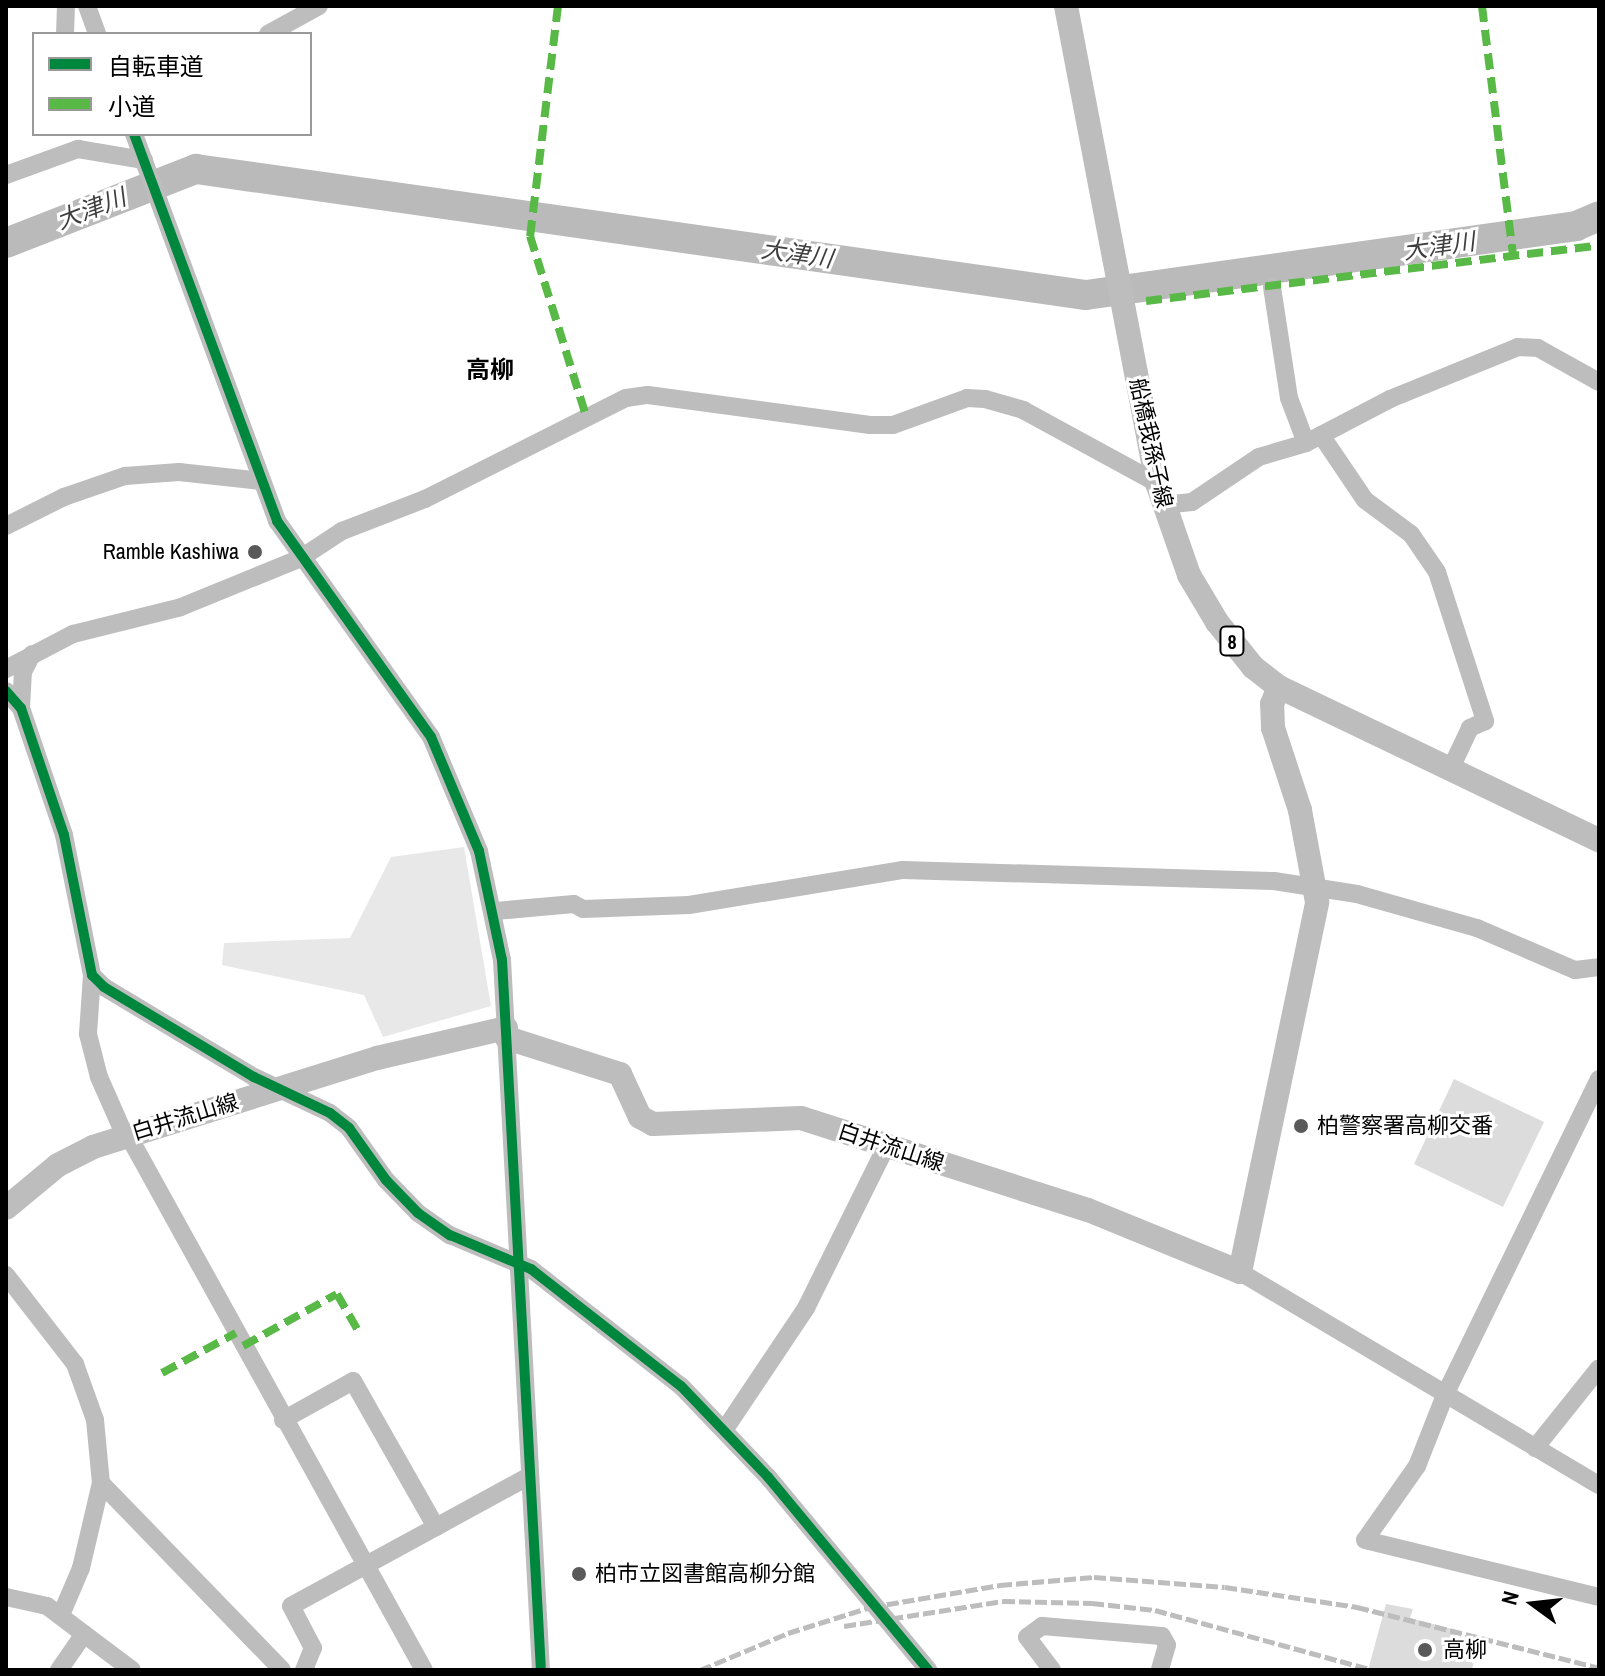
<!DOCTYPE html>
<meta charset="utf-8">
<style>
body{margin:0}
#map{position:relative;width:1605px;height:1676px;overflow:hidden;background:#fff;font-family:"Archivo Narrow","Noto Sans JP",sans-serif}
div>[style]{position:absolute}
.green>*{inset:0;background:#e8e8e8}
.river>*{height:30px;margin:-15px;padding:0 15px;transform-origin:15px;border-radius:15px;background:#bababa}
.building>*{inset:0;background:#dcdcdc}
.minor>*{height:18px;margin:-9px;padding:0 9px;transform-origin:9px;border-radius:9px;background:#bdbdbd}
.major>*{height:24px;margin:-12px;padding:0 12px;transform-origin:12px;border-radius:12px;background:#bdbdbd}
.rail>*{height:5px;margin-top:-2.5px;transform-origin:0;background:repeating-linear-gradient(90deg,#bdbdbd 0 12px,transparent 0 16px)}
.quiet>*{height:8px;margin-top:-4px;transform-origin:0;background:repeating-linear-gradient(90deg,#58b947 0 16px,transparent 0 24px)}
.cycleway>*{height:10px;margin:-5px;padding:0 5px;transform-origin:5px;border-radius:5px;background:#00873e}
.dots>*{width:22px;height:22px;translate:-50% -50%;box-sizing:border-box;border:4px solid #fff;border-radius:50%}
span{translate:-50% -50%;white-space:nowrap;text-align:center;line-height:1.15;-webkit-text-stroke:6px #fff;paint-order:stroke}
.shield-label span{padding:2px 6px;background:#fff;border:2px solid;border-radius:6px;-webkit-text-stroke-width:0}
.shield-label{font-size:20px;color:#000;font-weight:700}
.street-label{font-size:22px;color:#000}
.poi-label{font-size:22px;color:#000}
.right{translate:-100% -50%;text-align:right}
.left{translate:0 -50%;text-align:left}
.water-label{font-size:24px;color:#3e3e3e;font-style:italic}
.neighbourhood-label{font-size:24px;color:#000;font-weight:700}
.frame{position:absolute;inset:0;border:8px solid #000;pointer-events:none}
.legend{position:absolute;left:32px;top:32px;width:280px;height:104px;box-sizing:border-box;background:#fff;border:2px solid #999;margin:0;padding:10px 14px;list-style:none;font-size:24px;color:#000}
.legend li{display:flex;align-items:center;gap:16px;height:40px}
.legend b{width:40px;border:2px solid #999}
.north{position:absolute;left:1493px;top:1564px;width:80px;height:80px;-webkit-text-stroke:6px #fff;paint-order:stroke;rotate:285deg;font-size:22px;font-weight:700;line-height:32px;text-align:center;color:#000}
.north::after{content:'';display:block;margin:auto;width:28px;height:36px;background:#000;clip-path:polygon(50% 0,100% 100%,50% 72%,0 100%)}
</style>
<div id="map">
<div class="green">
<div style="clip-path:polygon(464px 847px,491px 1006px,383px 1037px,364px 995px,222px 965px,224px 943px,350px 938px,391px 857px)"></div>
</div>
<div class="river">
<div style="left:6px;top:243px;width:204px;rotate:-21.3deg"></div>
<div style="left:196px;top:169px;width:899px;rotate:8.06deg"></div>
<div style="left:1086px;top:295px;width:495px;rotate:-8deg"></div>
<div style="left:1576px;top:226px;width:25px;rotate:-23deg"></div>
</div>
<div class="building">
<div style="clip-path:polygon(1454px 1079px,1544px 1122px,1503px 1207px,1414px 1164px)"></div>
<div style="clip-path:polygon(1386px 1604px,1413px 1609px,1410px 1618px,1456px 1630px,1452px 1646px,1476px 1653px,1472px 1670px,1368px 1670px)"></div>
</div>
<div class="minor">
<div style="left:87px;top:6px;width:30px;rotate:70deg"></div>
<div style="left:65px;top:34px;width:28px;rotate:-88deg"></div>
<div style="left:268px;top:34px;width:58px;rotate:-28.8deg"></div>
<div style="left:134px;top:134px;width:413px;rotate:69.7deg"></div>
<div style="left:277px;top:521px;width:265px;rotate:54.5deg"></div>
<div style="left:431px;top:737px;width:124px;rotate:67.2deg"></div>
<div style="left:479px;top:851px;width:111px;rotate:78.1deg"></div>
<div style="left:502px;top:960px;width:711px;rotate:86.86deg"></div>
<div style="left:6px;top:175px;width:77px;rotate:-19.9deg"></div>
<div style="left:78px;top:149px;width:67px;rotate:9.5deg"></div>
<div style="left:1272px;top:287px;width:112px;rotate:81.3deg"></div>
<div style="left:1289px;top:398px;width:48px;rotate:69.3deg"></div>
<div style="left:1321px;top:435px;width:78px;rotate:55.9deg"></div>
<div style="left:1365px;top:500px;width:57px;rotate:36.5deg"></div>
<div style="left:1411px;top:534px;width:46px;rotate:55.6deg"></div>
<div style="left:1437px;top:572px;width:157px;rotate:72.1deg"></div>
<div style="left:1485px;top:721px;width:17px;rotate:155deg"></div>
<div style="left:1470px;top:728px;width:44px;rotate:115.4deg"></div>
<div style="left:1163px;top:505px;width:29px;rotate:-6deg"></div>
<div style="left:1192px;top:502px;width:81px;rotate:-33.9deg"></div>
<div style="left:1259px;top:457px;width:49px;rotate:-16.6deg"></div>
<div style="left:1306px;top:443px;width:95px;rotate:-27.6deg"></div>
<div style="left:1390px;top:399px;width:138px;rotate:-22.1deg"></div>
<div style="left:1518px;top:347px;width:20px;rotate:3deg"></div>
<div style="left:1538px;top:348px;width:70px;rotate:29.1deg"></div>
<div style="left:6px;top:526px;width:65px;rotate:-26.6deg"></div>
<div style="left:64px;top:497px;width:65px;rotate:-19deg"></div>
<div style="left:125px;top:476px;width:54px;rotate:-4.2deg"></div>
<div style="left:179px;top:472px;width:83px;rotate:6.2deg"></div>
<div style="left:6px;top:669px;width:76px;rotate:-27.6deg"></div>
<div style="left:73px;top:634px;width:111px;rotate:-14deg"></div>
<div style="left:181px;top:607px;width:130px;rotate:-22.2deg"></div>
<div style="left:301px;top:558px;width:49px;rotate:-33.4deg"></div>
<div style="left:342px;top:531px;width:89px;rotate:-21.1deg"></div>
<div style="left:425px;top:499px;width:225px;rotate:-26.7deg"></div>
<div style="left:626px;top:398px;width:22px;rotate:-8deg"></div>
<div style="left:648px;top:395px;width:224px;rotate:7.7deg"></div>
<div style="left:870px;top:425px;width:23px"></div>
<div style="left:893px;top:425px;width:79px;rotate:-20deg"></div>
<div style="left:967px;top:398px;width:18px;rotate:3deg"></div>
<div style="left:985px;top:399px;width:40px;rotate:16deg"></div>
<div style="left:1023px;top:410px;width:153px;rotate:28.6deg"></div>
<div style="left:6px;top:691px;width:23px;rotate:49deg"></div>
<div style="left:21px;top:708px;width:134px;rotate:71.3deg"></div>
<div style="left:64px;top:835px;width:143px;rotate:78.7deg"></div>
<div style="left:92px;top:975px;width:17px;rotate:45deg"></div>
<div style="left:104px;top:987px;width:175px;rotate:31deg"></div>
<div style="left:254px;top:1077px;width:84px;rotate:25.3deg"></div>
<div style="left:330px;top:1113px;width:24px;rotate:38deg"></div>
<div style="left:349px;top:1128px;width:64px;rotate:54.6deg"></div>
<div style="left:386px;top:1180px;width:46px;rotate:45.9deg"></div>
<div style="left:418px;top:1213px;width:39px;rotate:35deg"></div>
<div style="left:450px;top:1235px;width:88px;rotate:22.8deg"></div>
<div style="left:531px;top:1269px;width:190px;rotate:38deg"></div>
<div style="left:681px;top:1386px;width:126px;rotate:46.3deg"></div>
<div style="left:768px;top:1477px;width:251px;rotate:50.3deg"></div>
<div style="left:21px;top:708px;width:36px;rotate:-87deg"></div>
<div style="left:23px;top:672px;width:20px;rotate:-63deg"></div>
<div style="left:495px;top:911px;width:79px;rotate:-5.1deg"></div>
<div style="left:574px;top:904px;width:10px;rotate:29deg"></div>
<div style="left:583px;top:909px;width:106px;rotate:-2.2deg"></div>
<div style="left:689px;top:905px;width:217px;rotate:-9.3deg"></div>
<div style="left:903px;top:870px;width:371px;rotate:1.7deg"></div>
<div style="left:1274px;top:881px;width:84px;rotate:8.9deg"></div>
<div style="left:1357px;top:894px;width:125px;rotate:15.8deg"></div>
<div style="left:1477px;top:928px;width:107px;rotate:23.2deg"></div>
<div style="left:1575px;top:970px;width:24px;rotate:-7deg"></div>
<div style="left:92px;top:975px;width:59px;rotate:93.9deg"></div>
<div style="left:88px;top:1034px;width:44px;rotate:75.7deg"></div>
<div style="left:99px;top:1077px;width:64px;rotate:66.2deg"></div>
<div style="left:1599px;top:1079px;width:352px;rotate:116deg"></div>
<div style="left:1445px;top:1395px;width:76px;rotate:111.5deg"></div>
<div style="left:1417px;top:1466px;width:90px;rotate:125.1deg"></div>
<div style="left:1365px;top:1540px;width:241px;rotate:13.7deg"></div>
<div style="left:128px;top:1135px;width:611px;rotate:61.05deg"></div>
<div style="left:1240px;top:1272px;width:417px;rotate:30.7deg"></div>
<div style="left:6px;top:1275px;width:113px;rotate:52.2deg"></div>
<div style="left:75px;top:1364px;width:59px;rotate:70.3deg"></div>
<div style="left:95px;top:1420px;width:63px;rotate:84.6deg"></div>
<div style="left:101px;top:1483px;width:260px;rotate:45.9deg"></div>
<div style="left:283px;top:1420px;width:80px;rotate:-29.1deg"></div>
<div style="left:353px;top:1381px;width:168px;rotate:60.4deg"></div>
<div style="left:725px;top:1429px;width:146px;rotate:-56.2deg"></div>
<div style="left:806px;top:1308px;width:182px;rotate:-63.6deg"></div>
<div style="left:1535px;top:1448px;width:102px;rotate:-51.3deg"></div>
<div style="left:6px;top:1597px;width:42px;rotate:12.4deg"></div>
<div style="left:47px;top:1606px;width:46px;rotate:37.1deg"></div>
<div style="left:84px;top:1634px;width:44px;rotate:124.8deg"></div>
<div style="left:61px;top:1615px;width:51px;rotate:-66.9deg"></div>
<div style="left:81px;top:1568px;width:87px;rotate:-76.8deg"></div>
<div style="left:84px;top:1634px;width:60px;rotate:36.9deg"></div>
<div style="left:304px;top:1670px;width:24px;rotate:-68deg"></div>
<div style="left:313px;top:1648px;width:47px;rotate:-117.6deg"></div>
<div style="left:291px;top:1606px;width:270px;rotate:-28.6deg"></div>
<div style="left:1052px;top:1670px;width:41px;rotate:-127.1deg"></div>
<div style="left:1027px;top:1637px;width:19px;rotate:-36deg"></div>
<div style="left:1042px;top:1626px;width:120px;rotate:4.8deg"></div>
<div style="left:1162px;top:1636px;width:10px;rotate:61deg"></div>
<div style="left:1167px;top:1645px;width:26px;rotate:106deg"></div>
</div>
<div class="major">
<div style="left:1066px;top:6px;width:486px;rotate:79.2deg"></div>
<div style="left:1157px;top:483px;width:97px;rotate:70.8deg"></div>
<div style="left:1189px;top:575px;width:55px;rotate:59.2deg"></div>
<div style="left:1217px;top:622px;width:58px;rotate:51.3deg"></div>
<div style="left:1253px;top:667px;width:33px;rotate:38deg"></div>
<div style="left:1279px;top:687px;width:355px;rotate:25.6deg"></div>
<div style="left:6px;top:1208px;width:67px;rotate:-39.6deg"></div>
<div style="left:58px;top:1165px;width:39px;rotate:-27deg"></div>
<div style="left:93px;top:1147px;width:298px;rotate:-17.4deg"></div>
<div style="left:377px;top:1058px;width:132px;rotate:-13.1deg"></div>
<div style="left:506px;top:1028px;width:10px;rotate:84deg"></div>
<div style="left:507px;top:1038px;width:119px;rotate:17.7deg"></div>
<div style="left:620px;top:1074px;width:47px;rotate:65.1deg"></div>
<div style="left:640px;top:1117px;width:15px;rotate:28deg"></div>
<div style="left:653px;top:1124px;width:148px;rotate:-2.3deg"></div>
<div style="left:801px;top:1118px;width:301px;rotate:17.8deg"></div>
<div style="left:1088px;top:1210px;width:164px;rotate:22.2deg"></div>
<div style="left:1240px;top:1272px;width:378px;rotate:-78.2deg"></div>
<div style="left:1317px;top:902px;width:94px;rotate:-100.5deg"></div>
<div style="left:1300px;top:810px;width:86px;rotate:-108.2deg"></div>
<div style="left:1273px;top:728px;width:24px;rotate:-92deg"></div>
<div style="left:1272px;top:704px;width:18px;rotate:-68deg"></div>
</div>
<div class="rail">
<div style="left:844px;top:1626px;width:161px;rotate:-8.9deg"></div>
<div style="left:1003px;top:1601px;width:89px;rotate:1.3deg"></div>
<div style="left:1092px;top:1603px;width:63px;rotate:6.3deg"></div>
<div style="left:1155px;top:1610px;width:226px;rotate:15.4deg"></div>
<div style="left:700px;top:1670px;width:95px;rotate:-22.8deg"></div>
<div style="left:788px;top:1633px;width:87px;rotate:-17.4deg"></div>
<div style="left:871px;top:1607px;width:131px;rotate:-9.7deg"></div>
<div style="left:1000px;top:1585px;width:94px;rotate:-4.9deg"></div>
<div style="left:1094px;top:1577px;width:131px;rotate:4.4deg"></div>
<div style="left:1225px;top:1587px;width:134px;rotate:8.6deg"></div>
<div style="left:1357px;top:1607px;width:250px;rotate:14.1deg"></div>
</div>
<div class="quiet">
<div style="left:558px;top:6px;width:232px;rotate:96.9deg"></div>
<div style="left:530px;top:236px;width:189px;rotate:72.7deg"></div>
<div style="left:1482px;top:6px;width:250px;rotate:82.9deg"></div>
<div style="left:1146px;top:301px;width:456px;rotate:-7deg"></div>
<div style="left:243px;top:1346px;width:107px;rotate:-29deg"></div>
<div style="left:337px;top:1294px;width:46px;rotate:60.1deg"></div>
<div style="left:162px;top:1373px;width:84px;rotate:-28.4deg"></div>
</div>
<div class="cycleway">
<div style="left:134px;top:134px;width:413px;rotate:69.7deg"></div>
<div style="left:277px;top:521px;width:265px;rotate:54.5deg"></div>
<div style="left:431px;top:737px;width:124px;rotate:67.2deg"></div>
<div style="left:479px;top:851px;width:111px;rotate:78.1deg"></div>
<div style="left:502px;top:960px;width:711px;rotate:86.86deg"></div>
<div style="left:6px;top:691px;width:23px;rotate:49deg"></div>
<div style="left:21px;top:708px;width:134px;rotate:71.3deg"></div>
<div style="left:64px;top:835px;width:143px;rotate:78.7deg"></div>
<div style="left:92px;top:975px;width:17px;rotate:45deg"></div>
<div style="left:104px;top:987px;width:175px;rotate:31deg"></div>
<div style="left:254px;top:1077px;width:84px;rotate:25.3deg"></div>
<div style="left:330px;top:1113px;width:24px;rotate:38deg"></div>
<div style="left:349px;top:1128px;width:64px;rotate:54.6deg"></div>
<div style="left:386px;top:1180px;width:46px;rotate:45.9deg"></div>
<div style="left:418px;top:1213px;width:39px;rotate:35deg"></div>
<div style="left:450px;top:1235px;width:88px;rotate:22.8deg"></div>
<div style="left:531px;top:1269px;width:190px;rotate:38deg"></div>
<div style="left:681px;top:1386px;width:126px;rotate:46.3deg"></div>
<div style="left:768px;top:1477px;width:251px;rotate:50.3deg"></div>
</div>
<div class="dots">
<div style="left:255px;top:552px;background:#595959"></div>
<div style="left:1301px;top:1126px;background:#595959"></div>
<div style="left:579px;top:1574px;background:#595959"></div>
<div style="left:1425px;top:1650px;background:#595959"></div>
</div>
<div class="shield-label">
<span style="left:1232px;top:641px">8</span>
</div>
<div class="street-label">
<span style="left:1151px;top:443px;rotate:78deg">船橋我孫子線</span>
<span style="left:185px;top:1117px;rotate:-17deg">白井流山線</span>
<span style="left:891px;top:1147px;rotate:18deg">白井流山線</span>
</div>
<div class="poi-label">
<span class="right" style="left:239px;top:552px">Ramble Kashiwa</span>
<span class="left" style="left:1317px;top:1126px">柏警察署高柳交番</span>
<span class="left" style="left:595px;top:1574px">柏市立図書館高柳分館</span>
<span class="left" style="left:1443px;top:1650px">高柳</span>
</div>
<div class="water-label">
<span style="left:91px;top:209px;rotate:-21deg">大津川</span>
<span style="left:1439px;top:246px;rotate:-8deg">大津川</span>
<span style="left:797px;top:254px;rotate:8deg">大津川</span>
</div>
<div class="neighbourhood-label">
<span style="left:490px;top:370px">高柳</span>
</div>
<div class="frame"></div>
<ul class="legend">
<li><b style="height:10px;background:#00873e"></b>自転車道</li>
<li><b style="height:10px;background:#58b947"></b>小道</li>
</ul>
<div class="north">N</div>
</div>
